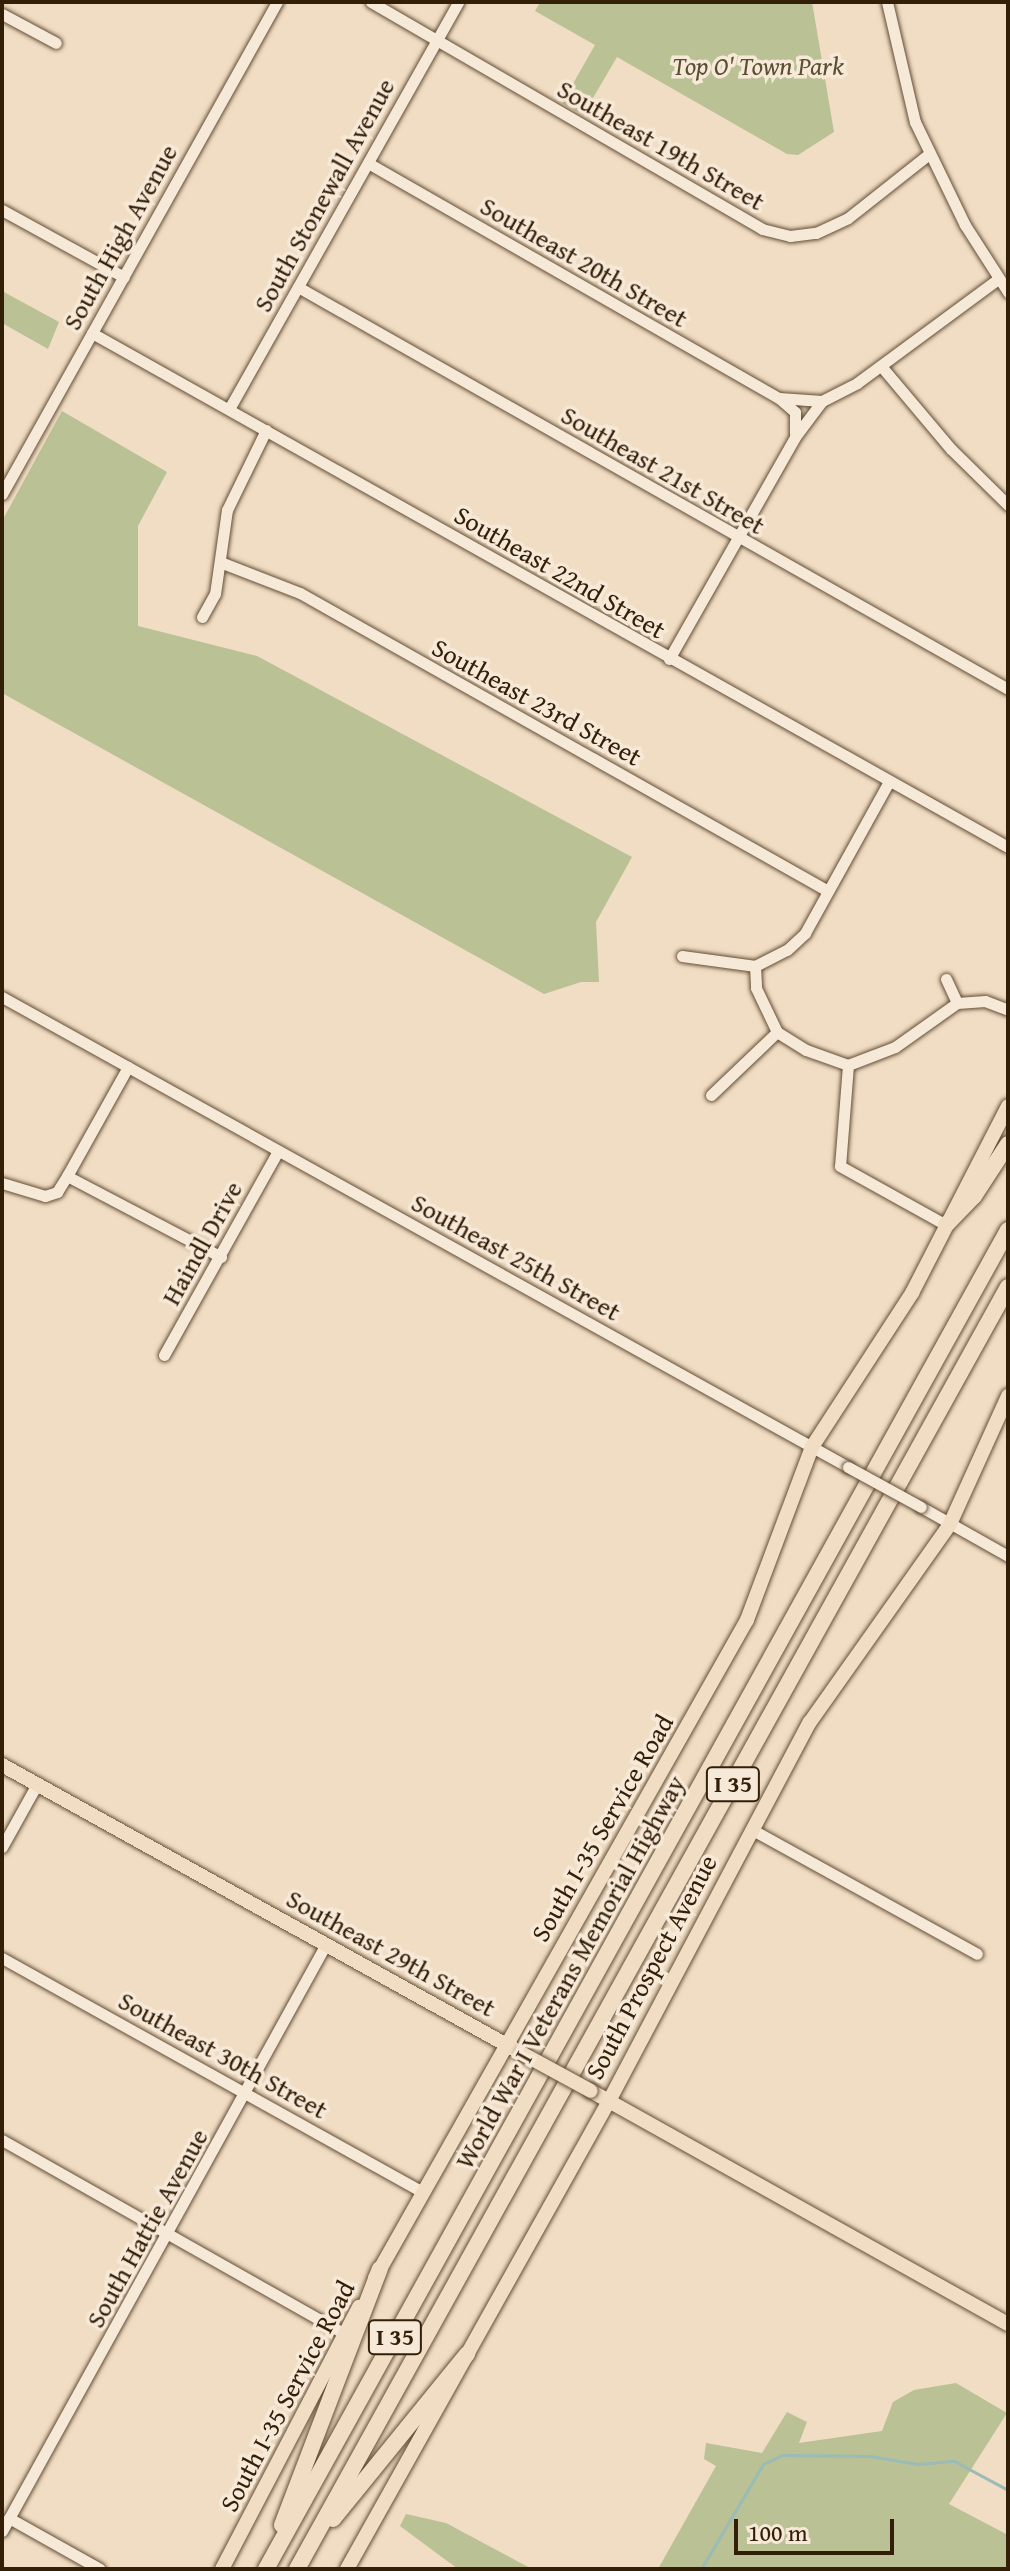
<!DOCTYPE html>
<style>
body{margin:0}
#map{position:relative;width:1010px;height:2571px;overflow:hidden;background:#f1ddc3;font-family:"Gentium Book Plus",serif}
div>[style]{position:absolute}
.green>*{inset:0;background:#b9c195}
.stream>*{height:3px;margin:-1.5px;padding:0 1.5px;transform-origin:1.5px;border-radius:1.5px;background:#9bbbb6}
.roads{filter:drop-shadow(0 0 2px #624e37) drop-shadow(0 0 2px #624e37)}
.minor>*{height:11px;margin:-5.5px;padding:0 5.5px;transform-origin:5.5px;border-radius:5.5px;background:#f6e9d8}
.major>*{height:14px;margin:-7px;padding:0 7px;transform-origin:7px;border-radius:7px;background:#f1ddc3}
.highway>*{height:16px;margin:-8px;padding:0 8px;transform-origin:8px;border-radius:8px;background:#f1ddc3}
.bridges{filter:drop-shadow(0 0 2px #624e37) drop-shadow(0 0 2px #624e37)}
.minor-bridge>*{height:11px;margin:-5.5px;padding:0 5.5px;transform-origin:5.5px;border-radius:5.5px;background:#f6e9d8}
.major-bridge>*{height:14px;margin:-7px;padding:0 7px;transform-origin:7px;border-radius:7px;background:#f1ddc3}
span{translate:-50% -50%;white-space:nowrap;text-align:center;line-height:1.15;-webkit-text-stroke:7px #f6e9d8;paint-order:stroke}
.shield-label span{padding:2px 6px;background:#f6e9d8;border:2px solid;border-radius:6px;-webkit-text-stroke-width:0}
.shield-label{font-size:24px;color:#331e08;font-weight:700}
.park-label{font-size:26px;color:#5b4f32;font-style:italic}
.street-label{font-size:26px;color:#331e08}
.frame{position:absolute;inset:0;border:4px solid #331e08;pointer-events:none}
.scale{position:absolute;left:734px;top:2519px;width:160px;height:36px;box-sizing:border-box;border:4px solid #331e08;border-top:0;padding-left:10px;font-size:24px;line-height:28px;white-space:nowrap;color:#331e08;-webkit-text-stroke:6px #f6e9d8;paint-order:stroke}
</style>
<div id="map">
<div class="green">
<div style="clip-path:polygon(540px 2px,812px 2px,834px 132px,798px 155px,787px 154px,617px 57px,583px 115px,562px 103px,595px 45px,535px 11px)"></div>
<div style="clip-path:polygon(2px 291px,59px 322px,48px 349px,2px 323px)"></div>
<div style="clip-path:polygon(62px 411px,167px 472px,138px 526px,138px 626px,257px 656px,632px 857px,596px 922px,599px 982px,581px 982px,544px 994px,2px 693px,2px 521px)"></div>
<div style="clip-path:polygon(956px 2383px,1007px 2413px,949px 2504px,1008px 2535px,1008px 2569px,658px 2569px,716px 2466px,704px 2459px,706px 2443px,762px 2453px,787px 2412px,807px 2422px,799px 2443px,882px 2431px,893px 2402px,914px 2390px)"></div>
<div style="clip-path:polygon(406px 2514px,446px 2523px,532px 2569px,458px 2569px,400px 2526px)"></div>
</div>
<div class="stream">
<div style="left:701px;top:2569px;width:122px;rotate:-59.4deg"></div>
<div style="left:763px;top:2464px;width:21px;rotate:-25deg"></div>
<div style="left:782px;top:2455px;width:88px;rotate:0.7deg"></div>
<div style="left:870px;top:2456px;width:48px;rotate:9.7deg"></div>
<div style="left:917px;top:2464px;width:37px;rotate:-5deg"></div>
<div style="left:954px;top:2461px;width:61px;rotate:28.2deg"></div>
</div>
<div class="roads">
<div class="minor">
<div style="left:371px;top:2px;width:452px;rotate:30.1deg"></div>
<div style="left:762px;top:229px;width:29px;rotate:14deg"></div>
<div style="left:790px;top:236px;width:26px;rotate:-7deg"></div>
<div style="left:816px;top:233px;width:35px;rotate:-25deg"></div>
<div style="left:848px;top:218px;width:103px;rotate:-38.3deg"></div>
<div style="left:887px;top:2px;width:123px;rotate:76.9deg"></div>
<div style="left:915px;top:122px;width:114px;rotate:64.1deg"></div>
<div style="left:965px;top:225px;width:80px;rotate:57.3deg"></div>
<div style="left:2px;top:14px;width:61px;rotate:28.2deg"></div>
<div style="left:368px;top:163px;width:473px;rotate:29.8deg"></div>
<div style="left:779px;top:398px;width:43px;rotate:4deg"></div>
<div style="left:2px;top:210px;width:139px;rotate:28.8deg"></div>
<div style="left:298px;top:287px;width:816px;rotate:29.52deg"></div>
<div style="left:92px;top:333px;width:1050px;rotate:29.3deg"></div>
<div style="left:881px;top:366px;width:109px;rotate:49.9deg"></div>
<div style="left:951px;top:449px;width:80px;rotate:44.5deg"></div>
<div style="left:779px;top:398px;width:21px;rotate:41deg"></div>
<div style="left:795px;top:412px;width:21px;rotate:90deg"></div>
<div style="left:229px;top:409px;width:467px;rotate:-60.6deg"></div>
<div style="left:2px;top:494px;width:564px;rotate:-60.8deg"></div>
<div style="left:220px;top:562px;width:86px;rotate:21.2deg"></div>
<div style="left:300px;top:593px;width:606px;rotate:29.44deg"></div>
<div style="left:202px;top:617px;width:26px;rotate:-61deg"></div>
<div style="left:215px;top:594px;width:85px;rotate:-81.9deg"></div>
<div style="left:227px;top:510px;width:89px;rotate:-64deg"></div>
<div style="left:669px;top:659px;width:255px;rotate:-60.4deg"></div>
<div style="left:795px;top:437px;width:45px;rotate:-53.1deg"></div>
<div style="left:822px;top:401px;width:39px;rotate:-27deg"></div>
<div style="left:857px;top:383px;width:175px;rotate:-36.4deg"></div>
<div style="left:682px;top:956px;width:74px;rotate:7.8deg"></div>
<div style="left:755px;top:966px;width:36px;rotate:-27deg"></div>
<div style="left:787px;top:950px;width:25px;rotate:-43deg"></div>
<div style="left:805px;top:933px;width:171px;rotate:-61deg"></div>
<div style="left:755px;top:966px;width:22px;rotate:87deg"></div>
<div style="left:756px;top:988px;width:49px;rotate:64.5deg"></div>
<div style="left:777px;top:1032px;width:34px;rotate:32deg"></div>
<div style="left:806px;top:1050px;width:45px;rotate:19.7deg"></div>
<div style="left:848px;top:1065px;width:50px;rotate:-21deg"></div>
<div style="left:895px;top:1047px;width:76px;rotate:-35.4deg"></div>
<div style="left:957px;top:1003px;width:28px;rotate:-4deg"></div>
<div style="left:985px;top:1001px;width:25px;rotate:21deg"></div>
<div style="left:946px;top:979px;width:26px;rotate:65deg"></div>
<div style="left:2px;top:997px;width:968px;rotate:29.05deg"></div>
<div style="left:848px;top:1065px;width:101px;rotate:94.5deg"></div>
<div style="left:840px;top:1166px;width:121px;rotate:29.1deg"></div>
<div style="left:711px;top:1095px;width:91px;rotate:-43.7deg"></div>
<div style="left:67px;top:1176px;width:125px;rotate:-60.8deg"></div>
<div style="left:2px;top:1183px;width:45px;rotate:16.8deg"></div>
<div style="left:45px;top:1196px;width:13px;rotate:-18deg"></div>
<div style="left:57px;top:1192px;width:19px;rotate:-58deg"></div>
<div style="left:67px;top:1176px;width:174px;rotate:27.7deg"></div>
<div style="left:164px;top:1355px;width:234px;rotate:-60.8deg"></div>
<div style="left:921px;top:1507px;width:100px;rotate:29.4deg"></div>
<div style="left:751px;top:1829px;width:258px;rotate:28.9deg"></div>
<div style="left:2px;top:1847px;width:72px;rotate:-60.9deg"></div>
<div style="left:2px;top:1958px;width:481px;rotate:29.1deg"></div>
<div style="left:2px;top:2140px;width:394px;rotate:29.5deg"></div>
<div style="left:9px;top:2518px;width:104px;rotate:29.3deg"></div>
<div style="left:2px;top:2531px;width:670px;rotate:-61.1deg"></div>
</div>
<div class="major">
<div style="left:2px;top:1765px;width:596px;rotate:29.02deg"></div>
<div style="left:591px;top:2091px;width:478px;rotate:29.2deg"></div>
<div style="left:375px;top:2278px;width:756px;rotate:-60.52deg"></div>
<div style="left:747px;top:1620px;width:185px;rotate:-69.4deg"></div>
<div style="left:812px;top:1447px;width:184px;rotate:-57deg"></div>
<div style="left:912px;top:1293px;width:210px;rotate:-62.8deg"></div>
<div style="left:222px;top:2569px;width:296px;rotate:-62.4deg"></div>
<div style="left:347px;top:2569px;width:536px;rotate:-60.76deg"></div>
<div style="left:609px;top:2101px;width:429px;rotate:-62.1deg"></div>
<div style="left:810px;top:1722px;width:242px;rotate:-54.7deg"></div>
<div style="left:950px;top:1524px;width:141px;rotate:-65.6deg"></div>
</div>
<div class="highway">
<div style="left:946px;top:1225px;width:40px;rotate:-46deg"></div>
<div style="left:974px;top:1196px;width:62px;rotate:-56.8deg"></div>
<div style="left:333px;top:2519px;width:213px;rotate:-50.9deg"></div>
<div style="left:282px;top:2525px;width:274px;rotate:-69.1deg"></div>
<div style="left:266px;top:2569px;width:1531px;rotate:-61.01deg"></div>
<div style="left:297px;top:2569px;width:1466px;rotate:-60.99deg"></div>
</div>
</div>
<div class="bridges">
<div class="minor-bridge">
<div style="left:848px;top:1467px;width:83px;rotate:28.7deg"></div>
</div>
<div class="major-bridge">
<div style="left:523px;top:2054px;width:77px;rotate:28.6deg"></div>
</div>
</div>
<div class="shield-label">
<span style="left:733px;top:1784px">I 35</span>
<span style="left:395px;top:2337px">I 35</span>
</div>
<div class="park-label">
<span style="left:758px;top:66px">Top O' Town Park</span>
</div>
<div class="street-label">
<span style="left:661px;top:145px;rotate:30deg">Southeast 19th Street</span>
<span style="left:324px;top:195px;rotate:-61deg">South Stonewall Avenue</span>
<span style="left:120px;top:237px;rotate:-61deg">South High Avenue</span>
<span style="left:584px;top:262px;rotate:30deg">Southeast 20th Street</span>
<span style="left:663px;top:470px;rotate:30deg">Southeast 21st Street</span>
<span style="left:560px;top:572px;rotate:30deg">Southeast 22nd Street</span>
<span style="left:537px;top:702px;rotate:29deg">Southeast 23rd Street</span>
<span style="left:202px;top:1243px;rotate:-61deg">Haindl Drive</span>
<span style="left:516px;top:1257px;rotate:29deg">Southeast 25th Street</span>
<span style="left:602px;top:1828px;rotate:-60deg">South I-35 Service Road</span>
<span style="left:391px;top:1953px;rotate:29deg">Southeast 29th Street</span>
<span style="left:651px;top:1967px;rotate:-62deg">South Prospect Avenue</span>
<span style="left:570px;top:1972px;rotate:-61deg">World War I Veterans Memorial Highway</span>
<span style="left:223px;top:2055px;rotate:29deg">Southeast 30th Street</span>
<span style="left:147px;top:2228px;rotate:-61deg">South Hattie Avenue</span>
<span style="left:287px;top:2396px;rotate:-62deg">South I-35 Service Road</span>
</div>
<div class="frame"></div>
<div class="scale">100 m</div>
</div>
